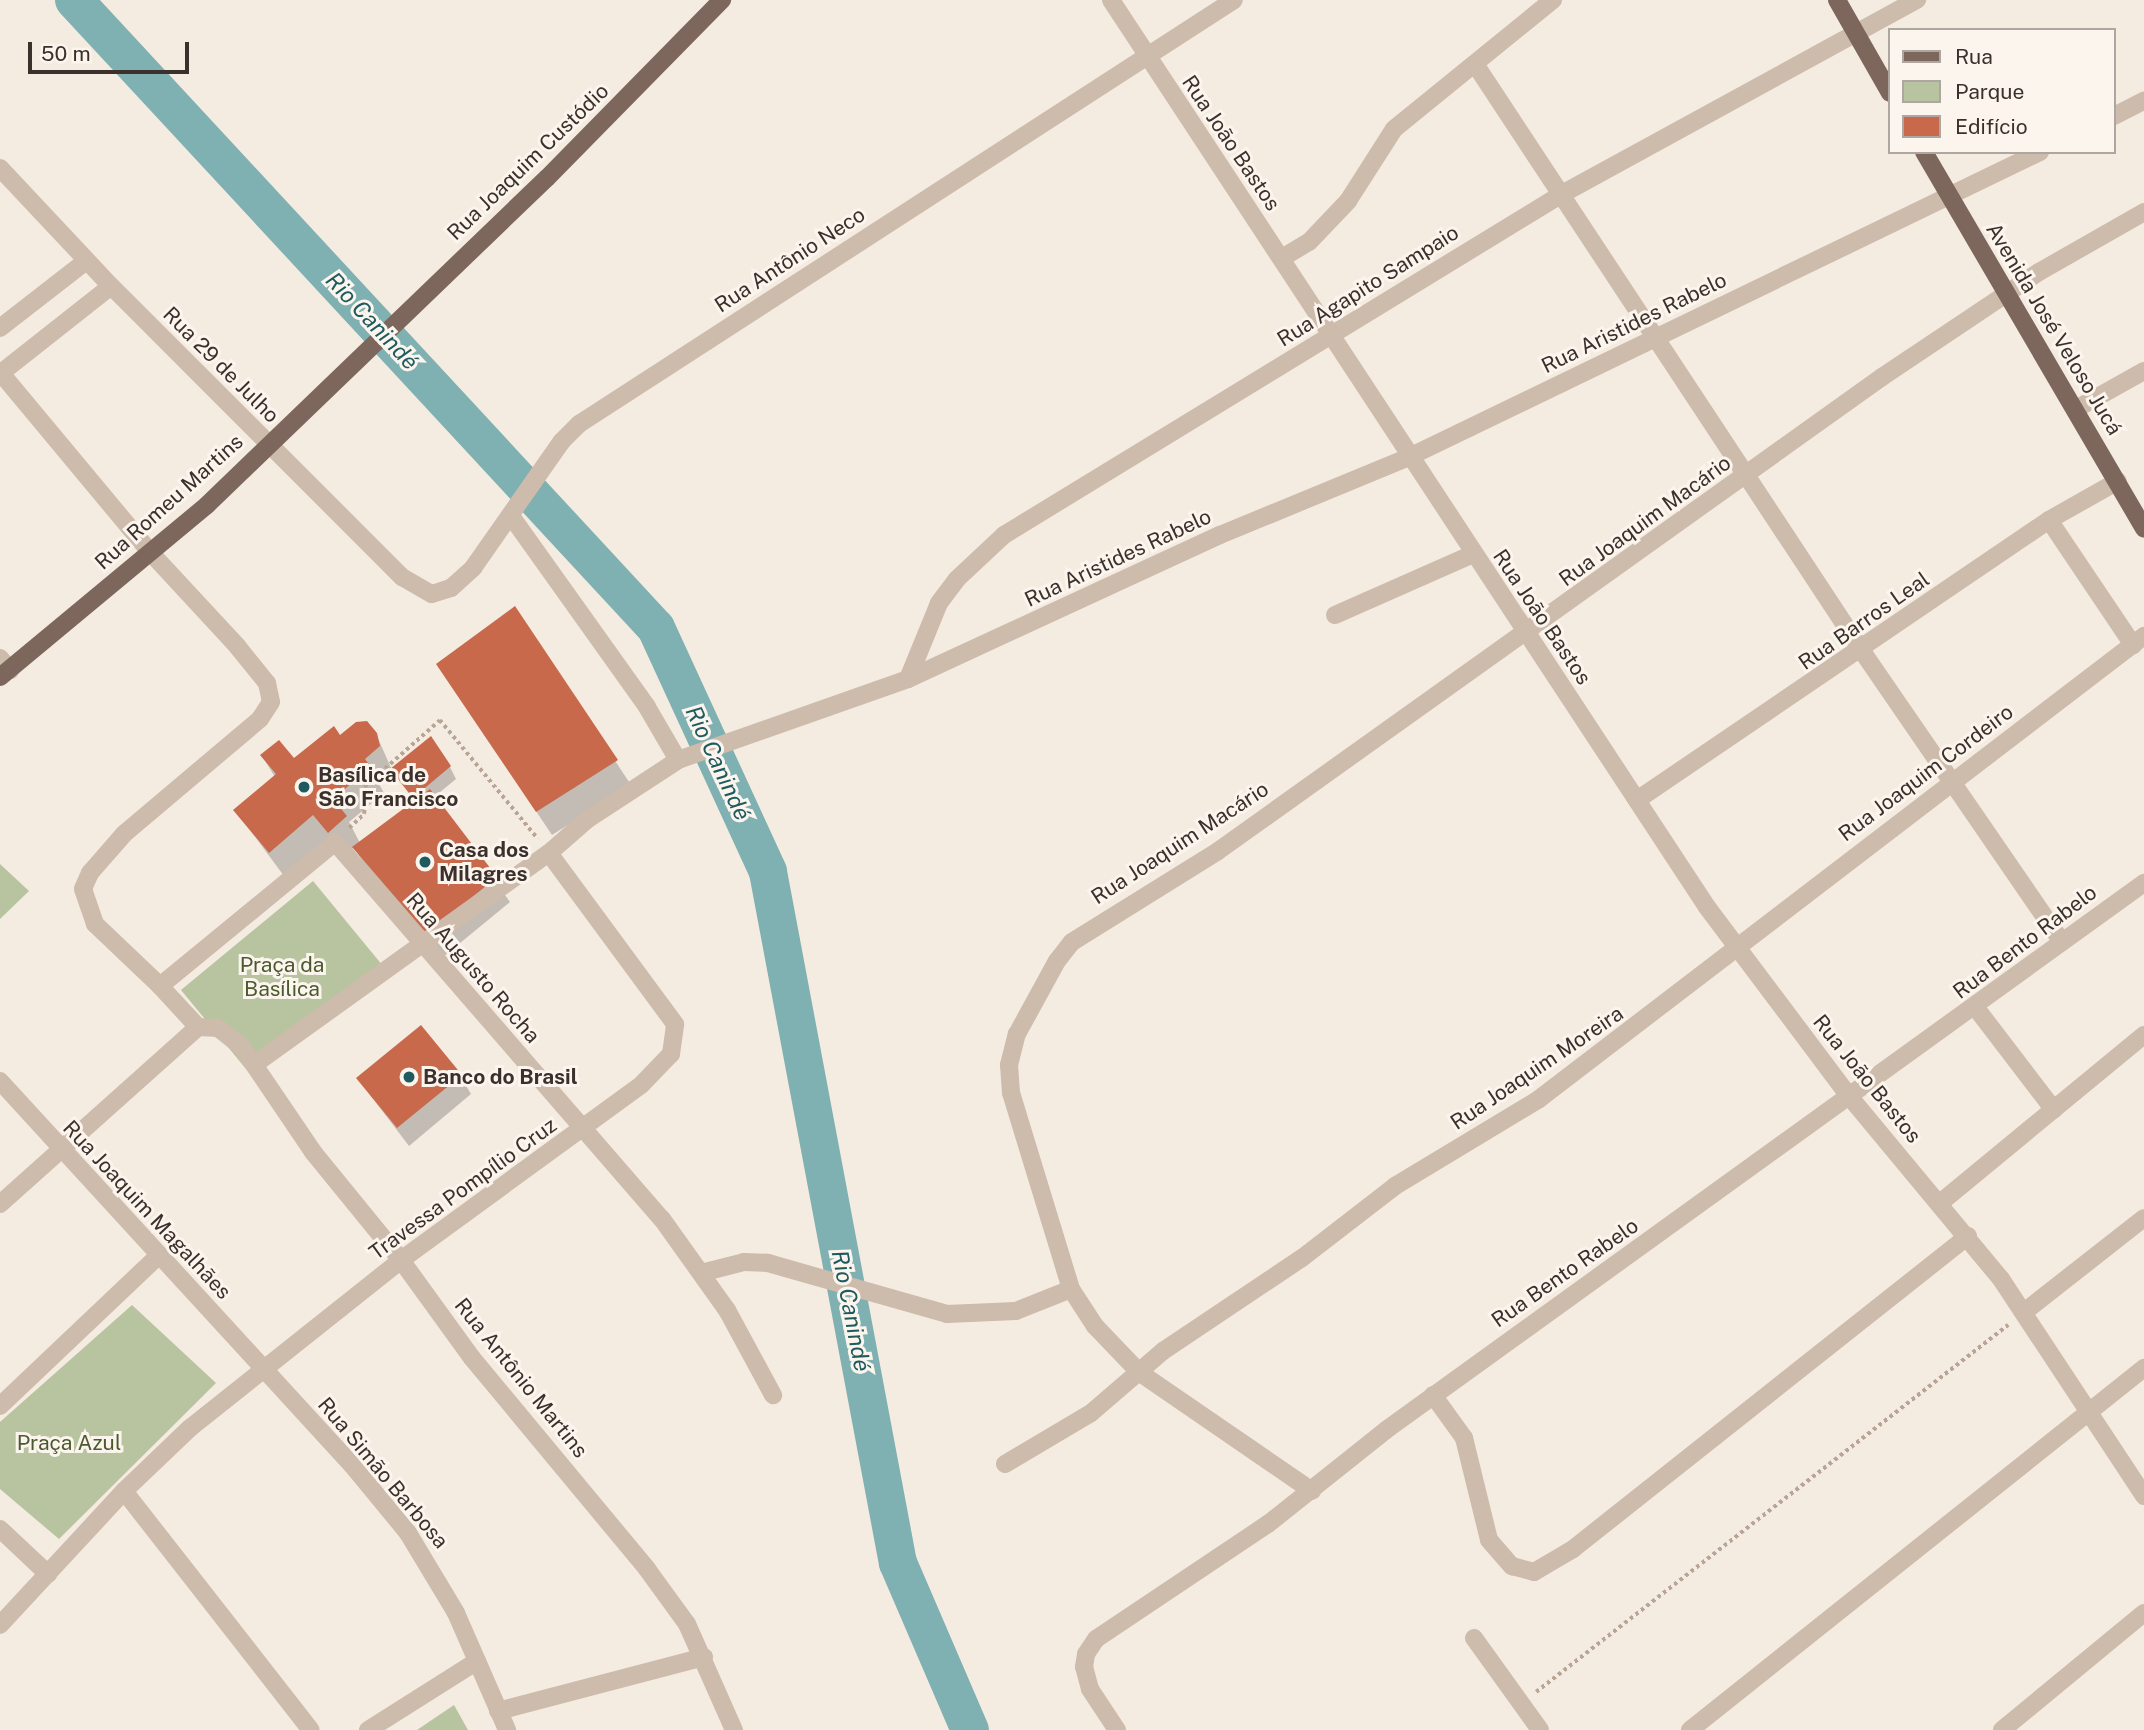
<!DOCTYPE html>
<meta charset="utf-8">
<style>
body{margin:0}
#map{position:relative;width:2144px;height:1730px;overflow:hidden;background:#f4ebe1;font-family:"Public Sans",sans-serif}
div>[style]{position:absolute}
.green>*{inset:0;background:#b8c4a0}
.shadow>*{inset:0;background:#0003}
.river>*{height:38px;margin:-19px;padding:0 19px;transform-origin:19px;border-radius:19px;background:#7fb0b2}
.building>*{inset:0;background:#c8694b}
.path>*{height:3.5px;margin-top:-1.75px;transform-origin:0;background:repeating-linear-gradient(90deg,#b9a596 0 3.5px,transparent 0 7px)}
.minor>*{height:18px;margin:-9px;padding:0 9px;transform-origin:9px;border-radius:9px;background:#cdbbac}
.major>*{height:18px;margin:-9px;padding:0 9px;transform-origin:9px;border-radius:9px;background:#7d675c}
.dots>*{width:19px;height:19px;translate:-50% -50%;box-sizing:border-box;border:4px solid #fbf5ee;border-radius:50%}
span{translate:-50% -50%;white-space:nowrap;text-align:center;line-height:1.15;-webkit-text-stroke:6px #fbf5ee;paint-order:stroke}
.street-label{font-size:21px;color:#3b302b}
.poi-label{font-size:21px;color:#3b302b;font-weight:700}
.left{translate:0 -50%;text-align:left}
.park-label{font-size:21px;color:#4a5a2e}
.water-label{font-size:23px;color:#1f5a5e;font-style:italic}
.legend{position:absolute;left:1888px;top:28px;width:228px;height:126px;box-sizing:border-box;background:#fbf5ee;border:2px solid #aea6a0;margin:0;padding:9px 12px;list-style:none;font-size:21px;color:#3b302b}
.legend li{display:flex;align-items:center;gap:14px;height:35px}
.legend b{width:35px;border:2px solid #aea6a0}
.scale{position:absolute;left:28px;top:42px;width:161px;height:32px;box-sizing:border-box;border:4px solid #3b302b;border-top:0;padding-left:9px;font-size:21px;line-height:24px;white-space:nowrap;color:#3b302b;-webkit-text-stroke:5px #fbf5ee;paint-order:stroke}
</style>
<div id="map">
<div class="green">
<div style="clip-path:polygon(0 864px,29px 891px,0 919px)"></div>
<div style="clip-path:polygon(313px 881px,383px 966px,251px 1075px,181px 990px)"></div>
<div style="clip-path:polygon(132px 1305px,216px 1383px,59px 1539px,0 1489px,0 1422px)"></div>
<div style="clip-path:polygon(454px 1705px,468px 1730px,417px 1730px)"></div>
</div>
<div class="shadow">
<div style="clip-path:polygon(515px 609px,631px 785px,552px 835px,438px 665px)"></div>
<div style="clip-path:polygon(evenodd,376px 734px,392px 770px,450px 767px,456px 779px,434px 797px,510px 902px,443px 957px,369px 872px,354px 847px,343px 856px,329px 838px,284px 876px,235px 810px,275px 777px,262px 756px,294px 761px,340px 737px,376px 734px,393px 771px,415px 802px,360px 843px,349px 822px,384px 793px,379px 784px,393px 771px)"></div>
<div style="clip-path:polygon(460px 1076px,471px 1094px,409px 1146px,358px 1079px)"></div>
</div>
<div class="river">
<div style="left:74px;top:0;width:856px;rotate:47.18deg"></div>
<div style="left:656px;top:628px;width:268px;rotate:65.3deg"></div>
<div style="left:768px;top:872px;width:703px;rotate:79.35deg"></div>
<div style="left:898px;top:1563px;width:182px;rotate:66.7deg"></div>
</div>
<div class="building">
<div style="clip-path:polygon(515px 606px,618px 760px,536px 812px,436px 664px)"></div>
<div style="clip-path:polygon(367px 721px,377px 733px,380px 746px,365px 759px,371px 767px,333px 799px,347px 816px,328px 833px,313px 815px,269px 853px,233px 810px,276px 774px,260px 755px,279px 740px,294px 758px,334px 726px,340px 735px,356px 722px)"></div>
<div style="clip-path:polygon(431px 736px,451px 766px,413px 798px,390px 769px)"></div>
<div style="clip-path:polygon(430px 789px,497px 877px,427px 934px,352px 847px)"></div>
<div style="clip-path:polygon(421px 1025px,462px 1075px,397px 1128px,356px 1078px)"></div>
</div>
<div class="path">
<div style="left:349px;top:828px;width:21px;rotate:-43deg"></div>
<div style="left:364px;top:814px;width:27px;rotate:-90deg"></div>
<div style="left:364px;top:787px;width:101px;rotate:-41.4deg"></div>
<div style="left:440px;top:720px;width:154px;rotate:50.5deg"></div>
<div style="left:1536px;top:1692px;width:598px;rotate:-37.87deg"></div>
</div>
<div class="minor">
<div style="left:1111px;top:0;width:1085px;rotate:56.69deg"></div>
<div style="left:1707px;top:907px;width:236px;rotate:53.1deg"></div>
<div style="left:1849px;top:1096px;width:238px;rotate:50.3deg"></div>
<div style="left:2001px;top:1279px;width:260px;rotate:56.6deg"></div>
<div style="left:1475px;top:64px;width:703px;rotate:56.6deg"></div>
<div style="left:1862px;top:651px;width:353px;rotate:55.5deg"></div>
<div style="left:2114px;top:116px;width:34px;rotate:-27deg"></div>
<div style="left:0;top:168px;width:162px;rotate:46.8deg"></div>
<div style="left:111px;top:286px;width:412px;rotate:45deg"></div>
<div style="left:402px;top:577px;width:34px;rotate:30deg"></div>
<div style="left:432px;top:594px;width:20px;rotate:-18deg"></div>
<div style="left:451px;top:588px;width:30px;rotate:-42deg"></div>
<div style="left:473px;top:568px;width:155px;rotate:-55deg"></div>
<div style="left:562px;top:441px;width:24px;rotate:-45deg"></div>
<div style="left:579px;top:424px;width:780px;rotate:-32.92deg"></div>
<div style="left:1282px;top:258px;width:31px;rotate:-31deg"></div>
<div style="left:1309px;top:242px;width:57px;rotate:-46.4deg"></div>
<div style="left:1348px;top:201px;width:85px;rotate:-57.4deg"></div>
<div style="left:1394px;top:129px;width:205px;rotate:-39.1deg"></div>
<div style="left:0;top:328px;width:109px;rotate:-37.9deg"></div>
<div style="left:0;top:372px;width:236px;rotate:50.2deg"></div>
<div style="left:151px;top:553px;width:127px;rotate:47.2deg"></div>
<div style="left:237px;top:646px;width:48px;rotate:51deg"></div>
<div style="left:267px;top:683px;width:19px;rotate:78deg"></div>
<div style="left:271px;top:702px;width:20px;rotate:123deg"></div>
<div style="left:260px;top:719px;width:178px;rotate:139.8deg"></div>
<div style="left:124px;top:834px;width:52px;rotate:131.1deg"></div>
<div style="left:90px;top:873px;width:17px;rotate:114deg"></div>
<div style="left:83px;top:889px;width:37px;rotate:71deg"></div>
<div style="left:95px;top:924px;width:90px;rotate:43.6deg"></div>
<div style="left:160px;top:986px;width:227px;rotate:-39.4deg"></div>
<div style="left:335px;top:842px;width:499px;rotate:49.1deg"></div>
<div style="left:662px;top:1219px;width:112px;rotate:54.5deg"></div>
<div style="left:727px;top:1310px;width:97px;rotate:61.6deg"></div>
<div style="left:1px;top:373px;width:140px;rotate:-38.3deg"></div>
<div style="left:2076px;top:409px;width:78px;rotate:-29.2deg"></div>
<div style="left:511px;top:516px;width:234px;rotate:54.5deg"></div>
<div style="left:647px;top:707px;width:61px;rotate:59.7deg"></div>
<div style="left:2049px;top:520px;width:151px;rotate:56.1deg"></div>
<div style="left:1335px;top:615px;width:151px;rotate:-23.8deg"></div>
<div style="left:0;top:658px;width:16px;rotate:50deg"></div>
<div style="left:908px;top:679px;width:82px;rotate:-67.8deg"></div>
<div style="left:939px;top:603px;width:30px;rotate:-53deg"></div>
<div style="left:957px;top:579px;width:64px;rotate:-43.1deg"></div>
<div style="left:1004px;top:535px;width:654px;rotate:-31.43deg"></div>
<div style="left:1562px;top:194px;width:405px;rotate:-28.7deg"></div>
<div style="left:1637px;top:800px;width:498px;rotate:-34.2deg"></div>
<div style="left:2049px;top:520px;width:79px;rotate:-29.5deg"></div>
<div style="left:160px;top:986px;width:56px;rotate:47.2deg"></div>
<div style="left:198px;top:1027px;width:20px;rotate:3deg"></div>
<div style="left:218px;top:1028px;width:31px;rotate:38deg"></div>
<div style="left:242px;top:1047px;width:127px;rotate:55.9deg"></div>
<div style="left:313px;top:1152px;width:139px;rotate:50.8deg"></div>
<div style="left:401px;top:1260px;width:121px;rotate:54.1deg"></div>
<div style="left:472px;top:1358px;width:274px;rotate:50.3deg"></div>
<div style="left:647px;top:1569px;width:68px;rotate:54deg"></div>
<div style="left:687px;top:1624px;width:116px;rotate:66.1deg"></div>
<div style="left:1976px;top:1008px;width:128px;rotate:52.6deg"></div>
<div style="left:255px;top:1064px;width:362px;rotate:-35.7deg"></div>
<div style="left:549px;top:853px;width:52px;rotate:-41.1deg"></div>
<div style="left:588px;top:819px;width:108px;rotate:-33.2deg"></div>
<div style="left:678px;top:760px;width:244px;rotate:-19.4deg"></div>
<div style="left:908px;top:679px;width:344px;rotate:-24.8deg"></div>
<div style="left:1220px;top:535px;width:204px;rotate:-22.4deg"></div>
<div style="left:1409px;top:457px;width:701px;rotate:-25.8deg"></div>
<div style="left:0;top:1081px;width:521px;rotate:47.49deg"></div>
<div style="left:352px;top:1465px;width:88px;rotate:50.5deg"></div>
<div style="left:408px;top:1533px;width:93px;rotate:59deg"></div>
<div style="left:456px;top:1613px;width:128px;rotate:66.4deg"></div>
<div style="left:1940px;top:1203px;width:264px;rotate:-39.5deg"></div>
<div style="left:0;top:1204px;width:266px;rotate:-41.8deg"></div>
<div style="left:701px;top:1273px;width:44px;rotate:-14.3deg"></div>
<div style="left:744px;top:1262px;width:24px;rotate:2deg"></div>
<div style="left:768px;top:1263px;width:186px;rotate:15.9deg"></div>
<div style="left:947px;top:1314px;width:69px;rotate:-2.5deg"></div>
<div style="left:1016px;top:1311px;width:59px;rotate:-21.8deg"></div>
<div style="left:2024px;top:1312px;width:152px;rotate:-38.1deg"></div>
<div style="left:1433px;top:1395px;width:53px;rotate:54.2deg"></div>
<div style="left:1464px;top:1438px;width:105px;rotate:76.2deg"></div>
<div style="left:1489px;top:1540px;width:35px;rotate:49deg"></div>
<div style="left:1512px;top:1566px;width:23px;rotate:15deg"></div>
<div style="left:1534px;top:1572px;width:45px;rotate:-30.5deg"></div>
<div style="left:1573px;top:1549px;width:504px;rotate:-38.39deg"></div>
<div style="left:0;top:1406px;width:218px;rotate:-43.5deg"></div>
<div style="left:1005px;top:1464px;width:100px;rotate:-30.7deg"></div>
<div style="left:1091px;top:1413px;width:95px;rotate:-40.7deg"></div>
<div style="left:1163px;top:1351px;width:167px;rotate:-33.8deg"></div>
<div style="left:1302px;top:1258px;width:118px;rotate:-37.7deg"></div>
<div style="left:1395px;top:1186px;width:168px;rotate:-31.1deg"></div>
<div style="left:1539px;top:1099px;width:762px;rotate:-37.43deg"></div>
<div style="left:124px;top:1491px;width:303px;rotate:52deg"></div>
<div style="left:1312px;top:1491px;width:210px;rotate:-145.5deg"></div>
<div style="left:1139px;top:1372px;width:64px;rotate:-133.7deg"></div>
<div style="left:1095px;top:1326px;width:44px;rotate:-123deg"></div>
<div style="left:1071px;top:1289px;width:205px;rotate:-107deg"></div>
<div style="left:1011px;top:1093px;width:28px;rotate:-94deg"></div>
<div style="left:1009px;top:1065px;width:32px;rotate:-76deg"></div>
<div style="left:1017px;top:1034px;width:83px;rotate:-61.3deg"></div>
<div style="left:1057px;top:961px;width:24px;rotate:-52deg"></div>
<div style="left:1072px;top:942px;width:172px;rotate:-31.9deg"></div>
<div style="left:1218px;top:851px;width:816px;rotate:-35.52deg"></div>
<div style="left:1882px;top:377px;width:189px;rotate:-33.8deg"></div>
<div style="left:2039px;top:272px;width:121px;rotate:-29.7deg"></div>
<div style="left:0;top:1529px;width:66px;rotate:43.2deg"></div>
<div style="left:0;top:1625px;width:183px;rotate:-47.2deg"></div>
<div style="left:124px;top:1491px;width:91px;rotate:-43.7deg"></div>
<div style="left:190px;top:1428px;width:270px;rotate:-38.5deg"></div>
<div style="left:401px;top:1260px;width:298px;rotate:-36.1deg"></div>
<div style="left:642px;top:1084px;width:42px;rotate:-46deg"></div>
<div style="left:671px;top:1054px;width:30px;rotate:-82deg"></div>
<div style="left:675px;top:1024px;width:212px;rotate:-126.4deg"></div>
<div style="left:1474px;top:1638px;width:113px;rotate:54.3deg"></div>
<div style="left:498px;top:1711px;width:213px;rotate:-14.7deg"></div>
<div style="left:368px;top:1730px;width:129px;rotate:-32.3deg"></div>
<div style="left:1117px;top:1730px;width:49px;rotate:-123.4deg"></div>
<div style="left:1090px;top:1689px;width:23px;rotate:-105deg"></div>
<div style="left:1084px;top:1667px;width:13px;rotate:-81deg"></div>
<div style="left:1086px;top:1654px;width:18px;rotate:-56deg"></div>
<div style="left:1096px;top:1639px;width:207px;rotate:-33.8deg"></div>
<div style="left:1268px;top:1524px;width:151px;rotate:-38.5deg"></div>
<div style="left:1386px;top:1430px;width:935px;rotate:-35.82deg"></div>
<div style="left:1690px;top:1730px;width:581px;rotate:-38.57deg"></div>
<div style="left:2002px;top:1730px;width:184px;rotate:-39.5deg"></div>
</div>
<div class="major">
<div style="left:1837px;top:0;width:107px;rotate:60.3deg"></div>
<div style="left:1924px;top:152px;width:436px;rotate:59.7deg"></div>
<div style="left:0;top:677px;width:269px;rotate:-39.7deg"></div>
<div style="left:207px;top:505px;width:472px;rotate:-43.9deg"></div>
<div style="left:547px;top:178px;width:250px;rotate:-45.5deg"></div>
</div>
<div class="dots">
<div style="left:304px;top:787px;background:#1f5a5e"></div>
<div style="left:425px;top:862px;background:#1f5a5e"></div>
<div style="left:409px;top:1077px;background:#1f5a5e"></div>
</div>
<div class="street-label">
<span style="left:1231px;top:143px;rotate:56deg">Rua João Bastos</span>
<span style="left:528px;top:162px;rotate:-44deg">Rua Joaquim Custódio</span>
<span style="left:790px;top:260px;rotate:-33deg">Rua Antônio Neco</span>
<span style="left:1368px;top:286px;rotate:-32deg">Rua Agapito Sampaio</span>
<span style="left:1634px;top:323px;rotate:-26deg">Rua Aristides Rabelo</span>
<span style="left:2054px;top:329px;rotate:59deg">Avenida José Veloso Jucá</span>
<span style="left:221px;top:365px;rotate:45deg">Rua 29 de Julho</span>
<span style="left:169px;top:502px;rotate:-42deg">Rua Romeu Martins</span>
<span style="left:1645px;top:521px;rotate:-36deg">Rua Joaquim Macário</span>
<span style="left:1118px;top:558px;rotate:-25deg">Rua Aristides Rabelo</span>
<span style="left:1542px;top:617px;rotate:56deg">Rua João Bastos</span>
<span style="left:1864px;top:621px;rotate:-35deg">Rua Barros Leal</span>
<span style="left:1926px;top:773px;rotate:-37deg">Rua Joaquim Cordeiro</span>
<span style="left:1180px;top:843px;rotate:-33deg">Rua Joaquim Macário</span>
<span style="left:2025px;top:942px;rotate:-37deg">Rua Bento Rabelo</span>
<span style="left:473px;top:968px;rotate:49deg">Rua Augusto Rocha</span>
<span style="left:1537px;top:1068px;rotate:-34deg">Rua Joaquim Moreira</span>
<span style="left:1867px;top:1079px;rotate:51deg">Rua João Bastos</span>
<span style="left:463px;top:1189px;rotate:-36deg">Travessa Pompílio Cruz</span>
<span style="left:147px;top:1210px;rotate:47deg">Rua Joaquim Magalhães</span>
<span style="left:1565px;top:1273px;rotate:-35deg">Rua Bento Rabelo</span>
<span style="left:521px;top:1378px;rotate:51deg">Rua Antônio Martins</span>
<span style="left:383px;top:1473px;rotate:50deg">Rua Simão Barbosa</span>
</div>
<div class="poi-label">
<span class="left" style="left:318px;top:787px">Basílica de<br>São Francisco</span>
<span class="left" style="left:439px;top:862px">Casa dos<br>Milagres</span>
<span class="left" style="left:423px;top:1077px">Banco do Brasil</span>
</div>
<div class="park-label">
<span style="left:282px;top:977px">Praça da<br>Basílica</span>
<span style="left:69px;top:1443px">Praça Azul</span>
</div>
<div class="water-label">
<span style="left:372px;top:321px;rotate:47deg">Rio Canindé</span>
<span style="left:718px;top:763px;rotate:65deg">Rio Canindé</span>
<span style="left:851px;top:1311px;rotate:79deg">Rio Canindé</span>
</div>
<ul class="legend">
<li><b style="height:9px;background:#7d675c"></b>Rua</li>
<li><b style="height:19px;background:#b8c4a0"></b>Parque</li>
<li><b style="height:19px;background:#c8694b"></b>Edifício</li>
</ul>
<div class="scale">50 m</div>
</div>
